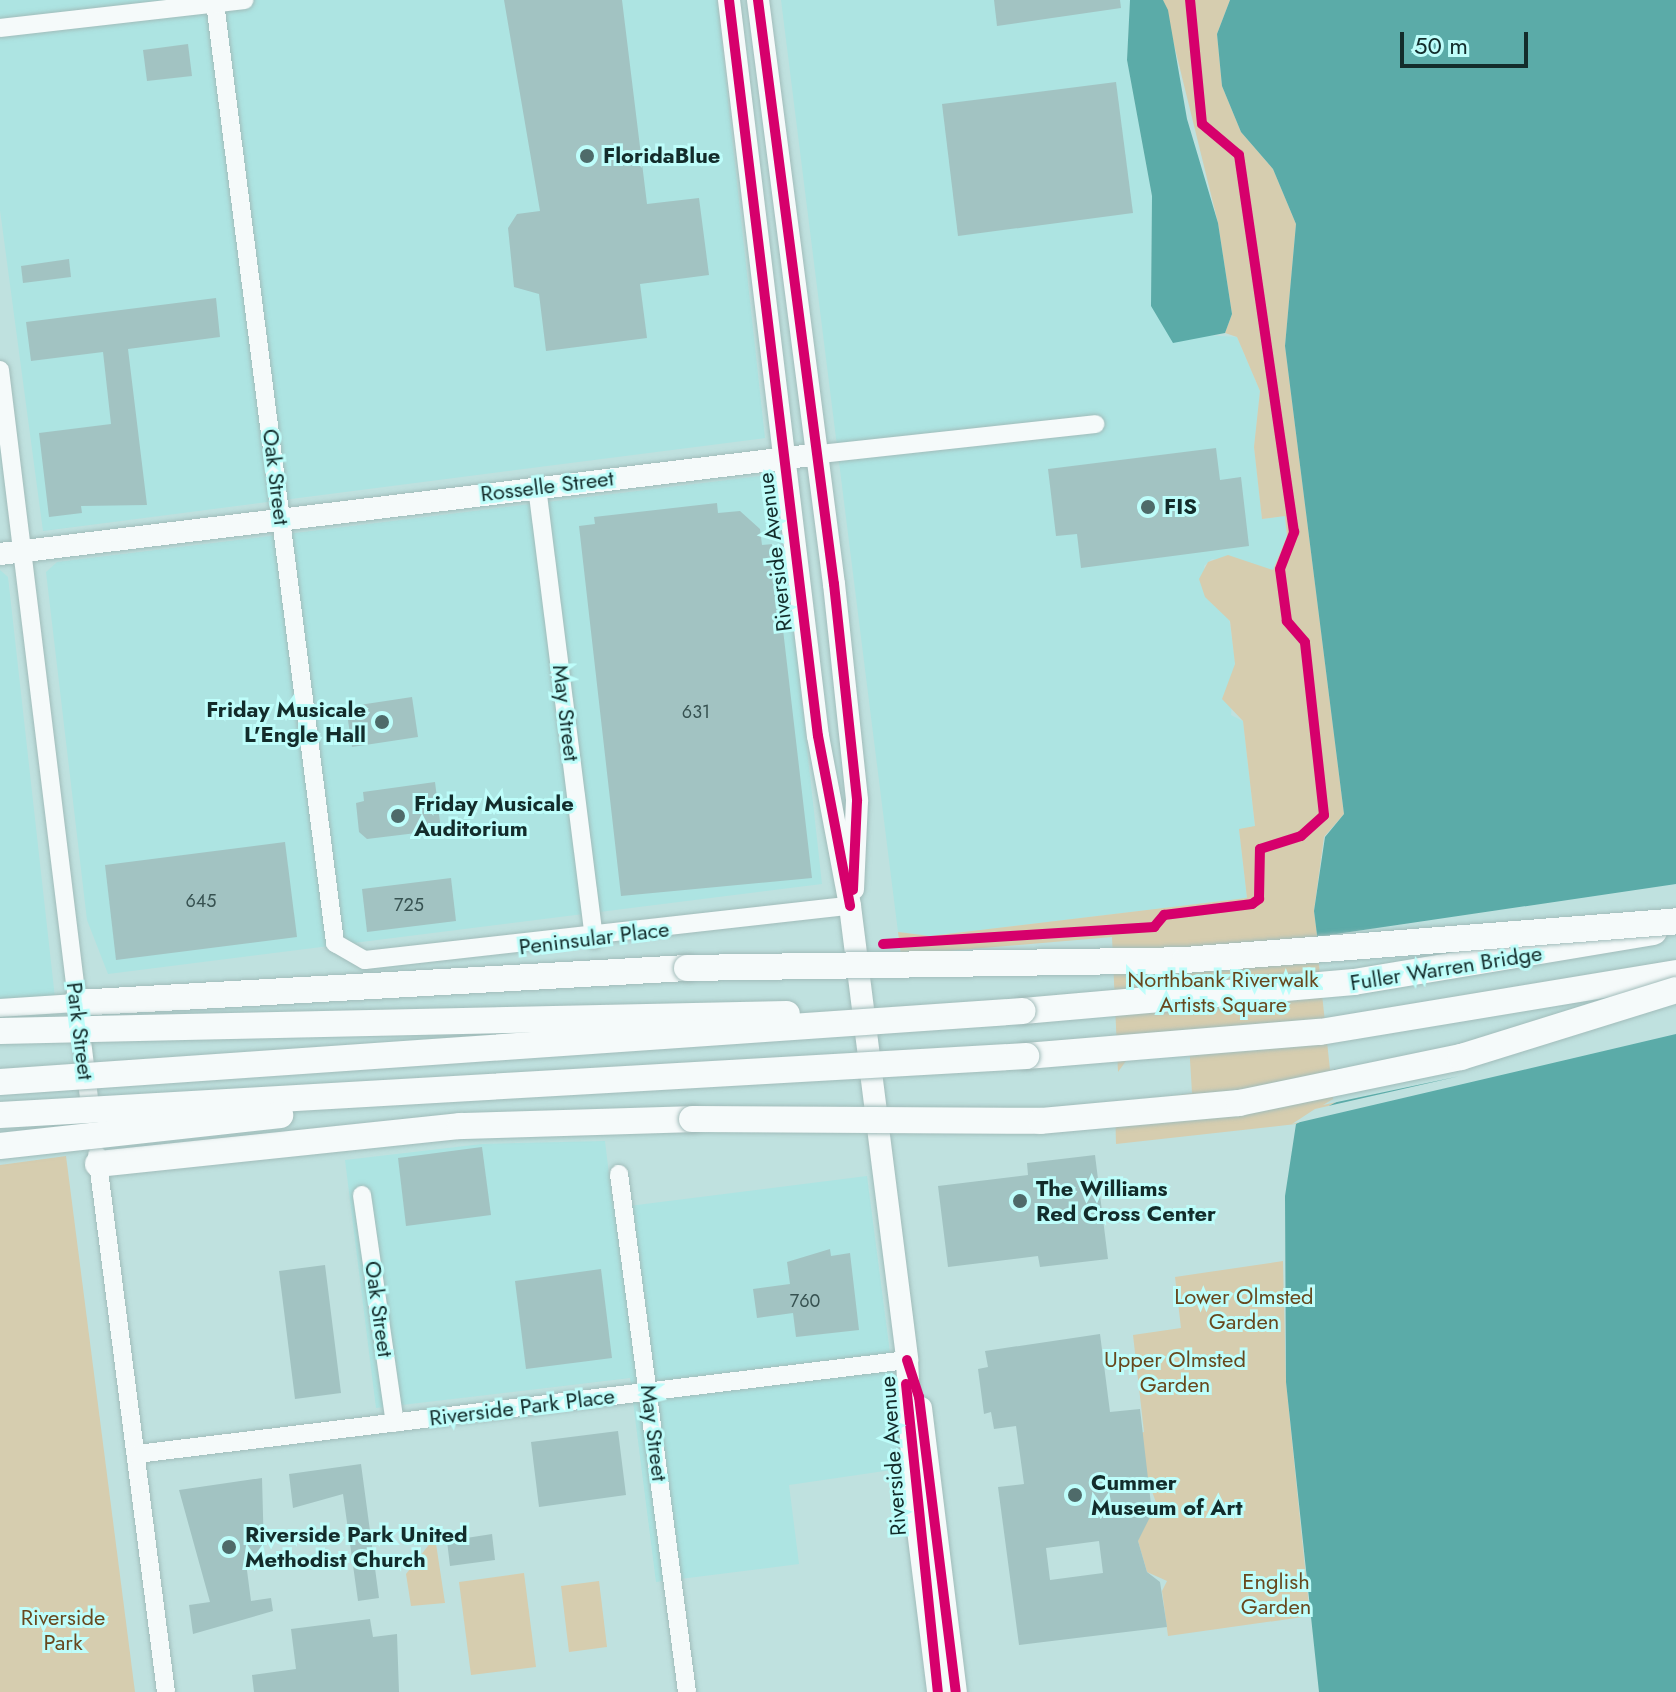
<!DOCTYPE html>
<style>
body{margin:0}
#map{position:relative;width:1676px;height:1692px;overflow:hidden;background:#bfe1df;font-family:Jost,sans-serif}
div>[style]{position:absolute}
.built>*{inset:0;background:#ade4e2}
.green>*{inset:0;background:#d6cdaf}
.water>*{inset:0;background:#5baba8}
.pier>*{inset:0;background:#bfe1df}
.building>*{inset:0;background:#a2c3c2}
.roads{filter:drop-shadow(0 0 2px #a1bcba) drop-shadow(0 0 2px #a1bcba)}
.minor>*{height:18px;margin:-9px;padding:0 9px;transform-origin:9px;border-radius:9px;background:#f5fafa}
.major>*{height:22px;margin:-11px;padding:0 11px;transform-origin:11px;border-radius:11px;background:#f5fafa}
.highway>*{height:26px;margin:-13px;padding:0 13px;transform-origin:13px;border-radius:13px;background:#f5fafa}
.bridges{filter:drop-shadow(0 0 2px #a1bcba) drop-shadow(0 0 2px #a1bcba)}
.highway-bridge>*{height:26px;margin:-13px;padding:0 13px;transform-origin:13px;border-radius:13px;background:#f5fafa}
.cycleway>*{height:10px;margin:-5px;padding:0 5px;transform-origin:5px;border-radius:5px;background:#d6006c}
.dots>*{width:22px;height:22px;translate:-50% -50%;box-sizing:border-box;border:4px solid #befdfa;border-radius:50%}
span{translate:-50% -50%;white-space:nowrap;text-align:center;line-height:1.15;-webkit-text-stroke:6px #befdfa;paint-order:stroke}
.number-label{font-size:18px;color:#375251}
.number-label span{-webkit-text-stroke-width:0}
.poi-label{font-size:22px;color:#132c2b;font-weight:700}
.left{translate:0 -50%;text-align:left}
.right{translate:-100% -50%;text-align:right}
.street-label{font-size:22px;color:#132c2b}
.park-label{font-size:22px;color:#68481e}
.scale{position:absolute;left:1400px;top:32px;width:128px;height:36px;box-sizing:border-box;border:4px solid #132c2b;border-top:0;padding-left:10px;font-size:24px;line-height:28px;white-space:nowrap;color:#132c2b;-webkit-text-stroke:6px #befdfa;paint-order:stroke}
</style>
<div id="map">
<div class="built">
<div style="clip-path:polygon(0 0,717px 0,765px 438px,43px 531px,0 210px)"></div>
<div style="clip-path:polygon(781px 0,1130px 0,1127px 60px,1152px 196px,1151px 306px,1188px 334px,1237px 337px,1260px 391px,1254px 447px,1262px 519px,1285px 516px,1287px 536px,1273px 570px,1212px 559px,1204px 566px,1211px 603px,1229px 617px,1235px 661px,1231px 715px,1243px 721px,1255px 827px,1239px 829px,1247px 898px,930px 936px,898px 932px)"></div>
<div style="clip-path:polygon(760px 476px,778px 488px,822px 884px,108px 974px,87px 920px,46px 572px,57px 562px)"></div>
<div style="clip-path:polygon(0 570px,8px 577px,55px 998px,0 1001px)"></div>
<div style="clip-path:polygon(605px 1141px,613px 1208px,867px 1176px,905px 1468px,789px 1485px,799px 1564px,656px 1582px,630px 1378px,376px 1408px,345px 1160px,482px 1144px)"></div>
</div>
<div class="green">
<div style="clip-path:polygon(1163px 0,1230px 0,1217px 34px,1222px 86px,1241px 132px,1273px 169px,1296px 224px,1285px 346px,1344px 814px,1324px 837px,1314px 911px,1338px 1101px,1296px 1124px,1116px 1144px,1115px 1105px,1192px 1093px,1189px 1043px,1131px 1054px,1118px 1072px,1112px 937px,901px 955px,898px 932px,930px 936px,1247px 898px,1239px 829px,1255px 826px,1243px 721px,1222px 699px,1235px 664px,1230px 621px,1205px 597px,1199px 579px,1208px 562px,1228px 555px,1273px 570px,1287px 536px,1285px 516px,1262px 519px,1254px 447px,1260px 391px,1237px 337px,1225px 333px,1232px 314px,1218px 223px)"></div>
<div style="clip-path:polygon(66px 1156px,135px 1692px,0 1692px,0 1165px)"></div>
<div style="clip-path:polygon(1283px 1261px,1286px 1382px,1310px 1616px,1168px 1636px,1162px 1591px,1167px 1581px,1147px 1572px,1138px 1541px,1142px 1522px,1159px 1511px,1132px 1435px,1144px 1432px,1133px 1335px,1181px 1328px,1175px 1277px)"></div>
<div style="clip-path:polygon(435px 1537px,445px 1603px,411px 1606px,406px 1574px)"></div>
<div style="clip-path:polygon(524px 1573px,536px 1667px,471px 1675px,459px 1582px)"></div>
<div style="clip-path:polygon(599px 1581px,607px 1647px,569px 1652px,561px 1586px)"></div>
</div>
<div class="water">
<div style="clip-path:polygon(1130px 0,1163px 0,1168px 10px,1187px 119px,1218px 223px,1232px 314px,1225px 333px,1173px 343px,1151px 306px,1152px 196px,1127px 60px)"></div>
<div style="clip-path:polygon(1230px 0,1676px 0,1676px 1692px,1319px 1692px,1286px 1382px,1285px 1196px,1296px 1124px,1338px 1101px,1314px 911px,1325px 837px,1344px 814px,1285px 346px,1296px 224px,1273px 169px,1241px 132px,1222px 86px,1217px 34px)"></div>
</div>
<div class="pier">
<div style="clip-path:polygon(1676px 884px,1676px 1034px,1292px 1124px,1315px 1109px,1460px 1076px,1323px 1105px,1333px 1099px,1331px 1077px,1406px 1059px,1330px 1070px,1316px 937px)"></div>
</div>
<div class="building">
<div style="clip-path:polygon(504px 0,622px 0,647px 204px,699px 198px,709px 275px,640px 284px,647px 338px,546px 351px,539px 294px,514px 287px,508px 228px,517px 214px,540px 211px)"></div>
<div style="clip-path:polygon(994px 0,1120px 0,1121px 8px,997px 26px)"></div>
<div style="clip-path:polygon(188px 44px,192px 76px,147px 81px,143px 50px)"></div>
<div style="clip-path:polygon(1116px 82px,1133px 213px,958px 236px,942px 104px)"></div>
<div style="clip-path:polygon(69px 259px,71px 277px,23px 283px,21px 266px)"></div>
<div style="clip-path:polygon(216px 298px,220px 337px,128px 349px,147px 505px,81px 506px,82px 513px,49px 517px,39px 433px,111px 424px,103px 352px,31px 361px,26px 322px)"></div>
<div style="clip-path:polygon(1216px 448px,1220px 480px,1241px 477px,1249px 546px,1081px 568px,1077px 534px,1056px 536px,1048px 469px)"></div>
<div style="clip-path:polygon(717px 503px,718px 513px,740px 511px,760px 529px,762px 545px,773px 544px,812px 878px,621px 896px,579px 526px,595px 524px,594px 517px)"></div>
<div style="clip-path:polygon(412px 697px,418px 737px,352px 747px,346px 707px)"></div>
<div style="clip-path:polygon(435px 782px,441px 830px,367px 839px,359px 832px,356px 803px,364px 801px,363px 792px)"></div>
<div style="clip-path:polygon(285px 842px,297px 937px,116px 960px,105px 865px)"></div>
<div style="clip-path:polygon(451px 878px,456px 921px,367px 932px,362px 889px)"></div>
<div style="clip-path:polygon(482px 1147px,491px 1215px,406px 1226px,398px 1158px)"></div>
<div style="clip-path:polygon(1095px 1155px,1108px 1259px,1040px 1267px,1038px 1256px,948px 1267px,938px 1186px,1028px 1175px,1027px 1163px)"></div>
<div style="clip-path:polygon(830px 1249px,831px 1256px,850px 1253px,859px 1330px,796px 1337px,793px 1313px,757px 1318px,753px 1289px,790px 1284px,787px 1262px)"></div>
<div style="clip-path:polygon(325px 1265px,341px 1393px,295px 1399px,279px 1271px)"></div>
<div style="clip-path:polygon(601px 1269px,612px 1358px,526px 1369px,515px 1281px)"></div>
<div style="clip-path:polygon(evenodd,1100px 1334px,1110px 1412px,1140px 1409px,1152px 1513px,1138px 1541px,1147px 1572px,1160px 1582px,1167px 1627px,1019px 1645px,998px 1487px,1024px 1484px,1016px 1426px,994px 1429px,991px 1412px,984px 1414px,978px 1369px,988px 1367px,985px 1351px,1100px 1334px,1099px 1541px,1103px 1573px,1050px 1580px,1046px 1548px,1099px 1541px)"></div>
<div style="clip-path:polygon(618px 1431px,626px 1495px,539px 1507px,531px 1442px)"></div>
<div style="clip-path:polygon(361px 1464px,379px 1598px,358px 1601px,343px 1494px,293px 1508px,289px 1474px)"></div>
<div style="clip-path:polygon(262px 1478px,264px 1552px,245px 1555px,251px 1601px,271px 1598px,273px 1611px,193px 1634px,189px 1605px,210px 1602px,179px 1490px)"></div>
<div style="clip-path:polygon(492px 1534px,495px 1560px,450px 1566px,447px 1541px)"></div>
<div style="clip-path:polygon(370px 1619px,373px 1637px,397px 1634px,399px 1692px,254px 1692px,252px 1675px,296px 1669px,291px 1629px)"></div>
</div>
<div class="roads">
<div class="minor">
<div style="left:215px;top:3px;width:948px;rotate:82.72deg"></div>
<div style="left:335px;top:943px;width:34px;rotate:30deg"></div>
<div style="left:365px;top:960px;width:488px;rotate:-6.4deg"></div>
<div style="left:0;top:28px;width:246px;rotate:-6.5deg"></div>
<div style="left:0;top:370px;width:758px;rotate:83.03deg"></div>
<div style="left:820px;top:454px;width:277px;rotate:-6.2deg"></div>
<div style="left:537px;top:487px;width:456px;rotate:82.8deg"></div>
<div style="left:0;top:1008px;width:76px;rotate:-3.8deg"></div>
<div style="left:97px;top:1155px;width:541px;rotate:82.68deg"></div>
<div style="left:619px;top:1174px;width:522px;rotate:82.52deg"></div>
<div style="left:362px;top:1195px;width:230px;rotate:81.8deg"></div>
<div style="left:137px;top:1454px;width:776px;rotate:-6.96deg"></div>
</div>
<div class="major">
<div style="left:729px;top:0;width:741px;rotate:83.11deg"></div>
<div style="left:818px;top:736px;width:173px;rotate:79.3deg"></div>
<div style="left:850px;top:906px;width:458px;rotate:82.8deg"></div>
<div style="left:907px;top:1360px;width:138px;rotate:87.1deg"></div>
<div style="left:914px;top:1498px;width:195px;rotate:82.9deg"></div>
<div style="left:758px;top:0;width:589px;rotate:82.59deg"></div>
<div style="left:834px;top:584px;width:218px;rotate:83.9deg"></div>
<div style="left:857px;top:801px;width:88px;rotate:92.6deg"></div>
<div style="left:0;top:554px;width:826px;rotate:-6.95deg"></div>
<div style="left:921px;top:1408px;width:286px;rotate:83deg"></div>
</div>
<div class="highway">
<div style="left:76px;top:1003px;width:612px;rotate:-3.28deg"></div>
<div style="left:1023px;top:1011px;width:332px;rotate:-5deg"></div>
<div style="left:1354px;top:982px;width:304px;rotate:-9.5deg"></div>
<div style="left:1026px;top:1056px;width:295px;rotate:-4.7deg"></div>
<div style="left:1320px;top:1032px;width:361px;rotate:-9.4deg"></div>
<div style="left:98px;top:1164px;width:364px;rotate:-6deg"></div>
<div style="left:460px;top:1126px;width:232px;rotate:-1.7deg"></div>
</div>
</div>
<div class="bridges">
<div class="highway-bridge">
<div style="left:687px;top:968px;width:498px;rotate:-0.9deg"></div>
<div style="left:1185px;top:960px;width:493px;rotate:-4.5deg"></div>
<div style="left:0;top:1031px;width:787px;rotate:-1.24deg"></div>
<div style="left:0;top:1082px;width:1025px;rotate:-3.97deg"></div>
<div style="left:0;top:1115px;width:1028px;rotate:-3.29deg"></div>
<div style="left:692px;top:1119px;width:349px;rotate:0.3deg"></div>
<div style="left:1041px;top:1121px;width:199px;rotate:-5.2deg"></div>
<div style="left:1239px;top:1103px;width:227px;rotate:-11.7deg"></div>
<div style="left:1461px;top:1057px;width:225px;rotate:-17.3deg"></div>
<div style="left:0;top:1146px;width:282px;rotate:-6.3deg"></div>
</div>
</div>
<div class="cycleway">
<div style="left:729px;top:0;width:741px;rotate:83.11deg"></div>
<div style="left:818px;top:736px;width:173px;rotate:79.3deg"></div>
<div style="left:758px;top:0;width:589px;rotate:82.59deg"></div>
<div style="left:834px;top:584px;width:218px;rotate:83.9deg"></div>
<div style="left:857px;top:801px;width:89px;rotate:92.6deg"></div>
<div style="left:883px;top:944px;width:272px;rotate:-3.6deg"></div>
<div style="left:1154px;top:927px;width:16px;rotate:-50deg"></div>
<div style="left:1164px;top:915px;width:89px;rotate:-7.1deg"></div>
<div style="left:1252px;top:904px;width:9px;rotate:-36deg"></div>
<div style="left:1259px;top:899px;width:50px;rotate:-88.9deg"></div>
<div style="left:1260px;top:849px;width:43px;rotate:-17.6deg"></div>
<div style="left:1301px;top:836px;width:31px;rotate:-42deg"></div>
<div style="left:1324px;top:815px;width:174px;rotate:-96.3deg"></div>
<div style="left:1305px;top:642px;width:28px;rotate:-131deg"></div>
<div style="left:1287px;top:621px;width:52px;rotate:-97.7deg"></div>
<div style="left:1280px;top:569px;width:40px;rotate:-69deg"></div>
<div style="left:1294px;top:532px;width:381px;rotate:-98.3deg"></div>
<div style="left:1239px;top:155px;width:48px;rotate:-140deg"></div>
<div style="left:1202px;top:124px;width:125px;rotate:-95.5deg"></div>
<div style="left:907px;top:1360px;width:39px;rotate:72deg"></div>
<div style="left:919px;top:1397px;width:297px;rotate:82.9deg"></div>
<div style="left:906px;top:1384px;width:310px;rotate:84.1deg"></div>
</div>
<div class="dots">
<div style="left:587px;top:156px;background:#4f6b6a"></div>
<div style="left:1148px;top:507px;background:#4f6b6a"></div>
<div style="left:382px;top:722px;background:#4f6b6a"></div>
<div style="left:398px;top:816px;background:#4f6b6a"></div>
<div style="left:1020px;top:1201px;background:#4f6b6a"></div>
<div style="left:1075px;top:1495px;background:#4f6b6a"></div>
<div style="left:229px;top:1547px;background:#4f6b6a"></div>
</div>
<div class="number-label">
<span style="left:696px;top:712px">631</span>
<span style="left:201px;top:901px">645</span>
<span style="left:409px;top:905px">725</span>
<span style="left:805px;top:1301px">760</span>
</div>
<div class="poi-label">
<span class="left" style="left:603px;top:156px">FloridaBlue</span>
<span class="left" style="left:1164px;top:507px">FIS</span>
<span class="right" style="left:366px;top:722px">Friday Musicale<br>L'Engle Hall</span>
<span class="left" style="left:414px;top:816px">Friday Musicale<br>Auditorium</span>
<span class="left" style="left:1036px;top:1201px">The Williams<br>Red Cross Center</span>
<span class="left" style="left:1091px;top:1495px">Cummer<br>Museum of Art</span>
<span class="left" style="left:245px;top:1547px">Riverside Park United<br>Methodist Church</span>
</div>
<div class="street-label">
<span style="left:276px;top:477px;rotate:83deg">Oak Street</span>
<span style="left:547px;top:486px;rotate:-7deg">Rosselle Street</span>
<span style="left:775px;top:552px;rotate:-97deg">Riverside Avenue</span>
<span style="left:566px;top:713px;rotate:83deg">May Street</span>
<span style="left:594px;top:938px;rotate:-7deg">Peninsular Place</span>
<span style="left:1446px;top:968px;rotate:-9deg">Fuller Warren Bridge</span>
<span style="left:80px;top:1031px;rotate:83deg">Park Street</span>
<span style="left:379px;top:1309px;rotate:82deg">Oak Street</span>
<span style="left:522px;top:1407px;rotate:-7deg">Riverside Park Place</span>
<span style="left:654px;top:1433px;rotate:83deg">May Street</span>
<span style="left:893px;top:1456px;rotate:-94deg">Riverside Avenue</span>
</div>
<div class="park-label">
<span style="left:1223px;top:992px">Northbank Riverwalk<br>Artists Square</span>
<span style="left:1244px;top:1309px">Lower Olmsted<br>Garden</span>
<span style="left:1175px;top:1372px">Upper Olmsted<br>Garden</span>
<span style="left:1276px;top:1594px">English<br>Garden</span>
<span style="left:63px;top:1630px">Riverside<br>Park</span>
</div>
<div class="scale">50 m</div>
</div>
